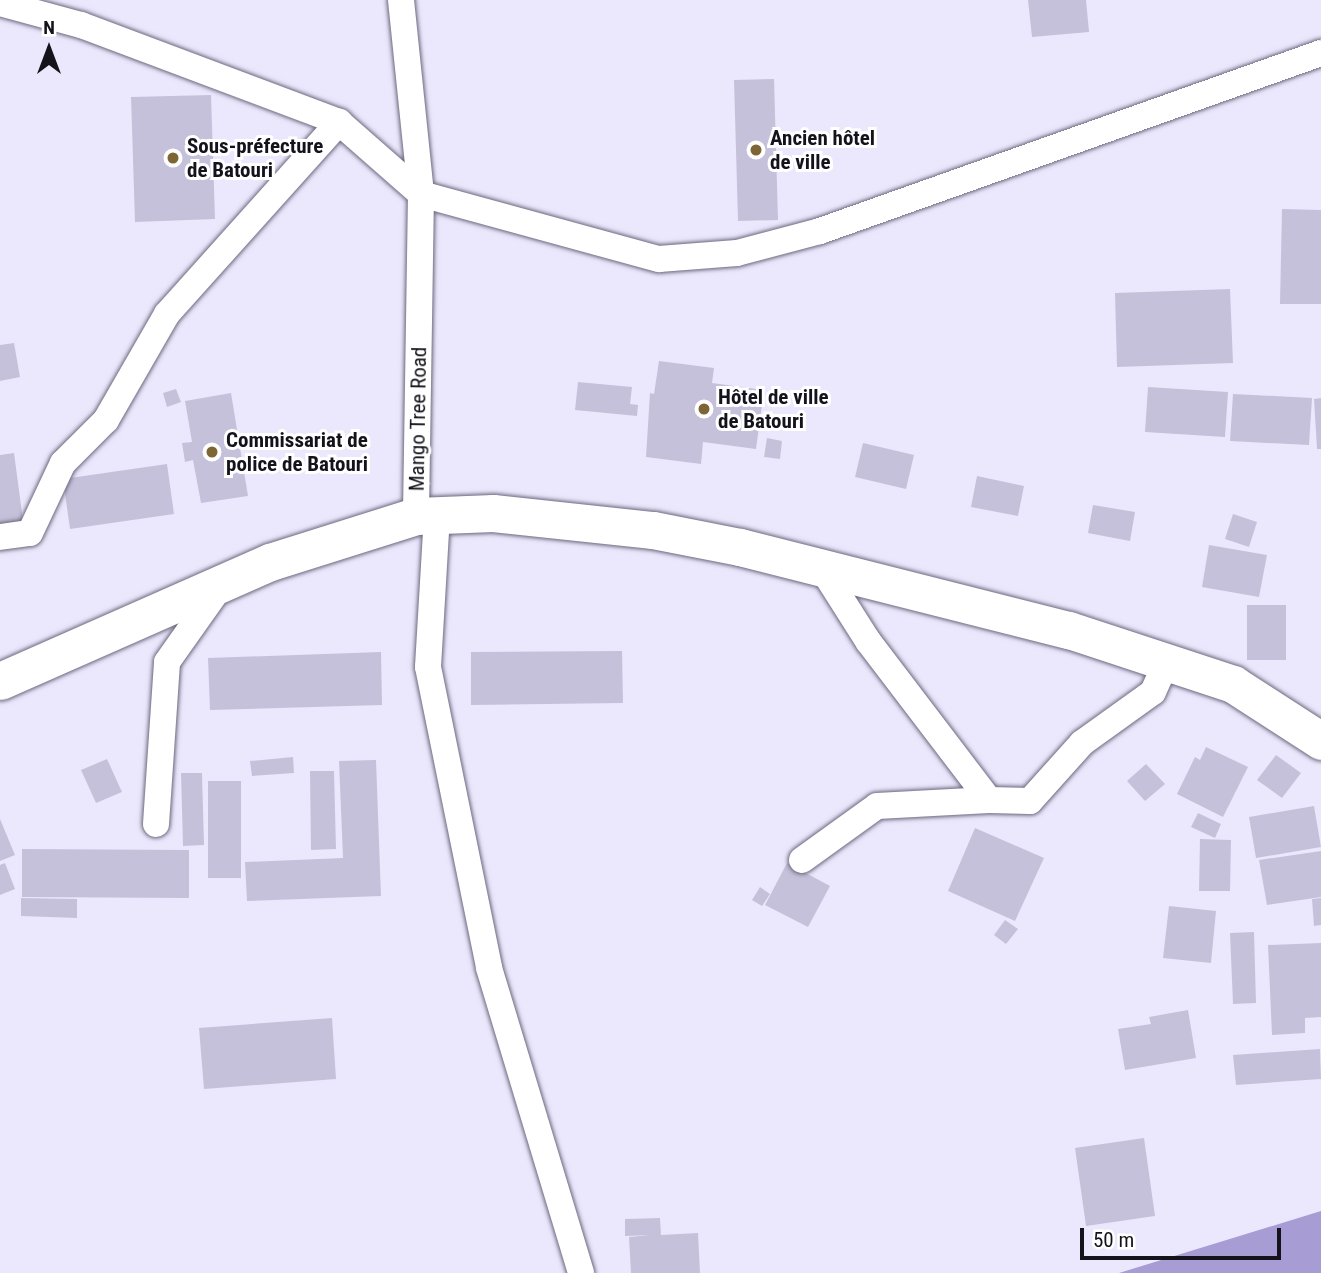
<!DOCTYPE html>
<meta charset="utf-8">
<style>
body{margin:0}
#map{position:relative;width:1321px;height:1273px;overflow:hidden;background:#ebe8fd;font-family:"Roboto Condensed",sans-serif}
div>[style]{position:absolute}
.forest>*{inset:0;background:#a79cd3}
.building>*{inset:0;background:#c6c1db}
.roads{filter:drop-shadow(0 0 2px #6c687f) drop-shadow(0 0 2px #6c687f)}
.street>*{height:26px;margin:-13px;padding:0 13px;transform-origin:13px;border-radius:13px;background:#fff}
.secondary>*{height:37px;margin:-18.5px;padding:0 18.5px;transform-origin:18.5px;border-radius:18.5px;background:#fff}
.dots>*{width:19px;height:19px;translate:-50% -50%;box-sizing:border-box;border:4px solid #fff;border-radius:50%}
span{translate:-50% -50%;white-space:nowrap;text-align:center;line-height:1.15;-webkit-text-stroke:6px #fff;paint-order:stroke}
.poi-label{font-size:21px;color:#14121b;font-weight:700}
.left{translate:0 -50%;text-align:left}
.street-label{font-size:21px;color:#14121b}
.north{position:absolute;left:14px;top:14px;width:70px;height:70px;-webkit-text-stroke:5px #fff;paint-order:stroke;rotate:0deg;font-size:19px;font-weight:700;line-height:28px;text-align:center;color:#14121b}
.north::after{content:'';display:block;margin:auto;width:24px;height:32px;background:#14121b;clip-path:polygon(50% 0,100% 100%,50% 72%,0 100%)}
.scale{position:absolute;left:1080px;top:1228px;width:201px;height:32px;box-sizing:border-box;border:4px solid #14121b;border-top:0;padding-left:9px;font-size:21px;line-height:24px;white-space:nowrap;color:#14121b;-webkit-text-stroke:5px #fff;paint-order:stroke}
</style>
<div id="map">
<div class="forest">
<div style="clip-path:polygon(1321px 1211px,1321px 1273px,1119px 1273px)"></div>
</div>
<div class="building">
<div style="clip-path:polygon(1028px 0,1086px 0,1089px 32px,1032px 37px)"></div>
<div style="clip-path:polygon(774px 79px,778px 220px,738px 221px,734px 80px)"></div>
<div style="clip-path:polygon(211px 95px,215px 219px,135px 222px,131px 97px)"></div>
<div style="clip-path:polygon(1282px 209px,1321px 210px,1321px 304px,1280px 304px)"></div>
<div style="clip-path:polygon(1230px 289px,1233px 363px,1117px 367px,1115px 293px)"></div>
<div style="clip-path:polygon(14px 343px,20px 377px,0 381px,0 345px)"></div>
<div style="clip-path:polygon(659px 361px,714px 368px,712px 383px,764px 390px,756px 449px,703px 442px,701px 464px,646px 457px,650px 393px,654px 394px)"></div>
<div style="clip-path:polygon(578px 382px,632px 387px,630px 404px,638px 405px,637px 416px,575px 410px)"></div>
<div style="clip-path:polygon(1148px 387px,1228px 392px,1225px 437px,1145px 432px)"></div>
<div style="clip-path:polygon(176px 389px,181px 402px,167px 407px,163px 393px)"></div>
<div style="clip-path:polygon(231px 393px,248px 496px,201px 503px,193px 460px,185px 462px,182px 443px,192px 442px,185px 401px)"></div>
<div style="clip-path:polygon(1233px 394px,1312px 398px,1309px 445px,1230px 441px)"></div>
<div style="clip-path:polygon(1321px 398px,1321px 449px,1317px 449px,1314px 399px)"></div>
<div style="clip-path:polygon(767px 438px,782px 441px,780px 459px,764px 457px)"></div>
<div style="clip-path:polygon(863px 443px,914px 455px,906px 489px,855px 477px)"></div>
<div style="clip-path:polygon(14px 453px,24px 528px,0 531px,0 455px)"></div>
<div style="clip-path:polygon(167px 464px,174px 514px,70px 529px,63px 479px)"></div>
<div style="clip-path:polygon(977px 476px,1024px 486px,1018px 516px,971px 507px)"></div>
<div style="clip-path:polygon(1093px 505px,1135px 512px,1130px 541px,1088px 533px)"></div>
<div style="clip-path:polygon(1233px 514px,1257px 522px,1249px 547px,1225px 539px)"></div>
<div style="clip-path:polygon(1209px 545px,1267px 555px,1259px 597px,1202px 587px)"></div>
<div style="clip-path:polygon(1247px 605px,1286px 605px,1286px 660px,1247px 660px)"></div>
<div style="clip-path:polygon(622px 651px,623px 703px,471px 705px,471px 652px)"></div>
<div style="clip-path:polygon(381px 652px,382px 705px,210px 710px,208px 658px)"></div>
<div style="clip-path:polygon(1206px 747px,1248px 767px,1223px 817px,1177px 794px,1195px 757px,1200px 760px)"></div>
<div style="clip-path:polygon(1276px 755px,1301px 773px,1282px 798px,1257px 780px)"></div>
<div style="clip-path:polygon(293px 757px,294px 773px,252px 776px,250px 761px)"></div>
<div style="clip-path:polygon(107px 759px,122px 792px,96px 803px,81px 770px)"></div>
<div style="clip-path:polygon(376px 760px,381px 896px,247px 901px,245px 862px,343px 858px,339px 761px)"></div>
<div style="clip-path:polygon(1146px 764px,1165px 784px,1145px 801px,1127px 781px)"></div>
<div style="clip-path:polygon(310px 771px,334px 771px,336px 849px,311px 850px)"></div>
<div style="clip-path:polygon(181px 773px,202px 773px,204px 845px,183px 846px)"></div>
<div style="clip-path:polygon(208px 781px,241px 781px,241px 878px,208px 878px)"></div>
<div style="clip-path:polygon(1314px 806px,1321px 847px,1256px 858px,1249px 817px)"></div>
<div style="clip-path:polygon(1198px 813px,1221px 824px,1215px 838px,1191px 827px)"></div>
<div style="clip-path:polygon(0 819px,15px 855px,0 861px)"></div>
<div style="clip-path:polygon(975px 828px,1044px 858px,1015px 921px,948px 891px)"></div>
<div style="clip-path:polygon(1200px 839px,1231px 840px,1230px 891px,1199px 891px)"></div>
<div style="clip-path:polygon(22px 849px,189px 850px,189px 898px,22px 897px)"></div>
<div style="clip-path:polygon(1321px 851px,1321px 897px,1267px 905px,1259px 860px)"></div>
<div style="clip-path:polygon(5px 863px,15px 889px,0 895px,0 865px)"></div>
<div style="clip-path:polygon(787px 863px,830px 886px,808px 927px,765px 905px)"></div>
<div style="clip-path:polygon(760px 887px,770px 894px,762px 906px,752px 900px)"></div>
<div style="clip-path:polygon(21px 898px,77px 899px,77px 918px,21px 916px)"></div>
<div style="clip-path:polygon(1321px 898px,1321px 925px,1314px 926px,1312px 899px)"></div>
<div style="clip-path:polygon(1169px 906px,1216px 911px,1211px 963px,1163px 958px)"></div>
<div style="clip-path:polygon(1005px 920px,1018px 929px,1006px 944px,994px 935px)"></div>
<div style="clip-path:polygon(1254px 932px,1256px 1003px,1233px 1004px,1230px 933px)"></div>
<div style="clip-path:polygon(1321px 943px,1321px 1017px,1305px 1018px,1305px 1033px,1272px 1035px,1268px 945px)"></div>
<div style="clip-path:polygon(1188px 1010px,1196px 1058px,1125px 1070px,1118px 1029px,1151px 1024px,1149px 1017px)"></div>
<div style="clip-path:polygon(332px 1018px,336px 1079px,204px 1089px,199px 1028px)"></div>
<div style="clip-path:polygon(1320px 1049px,1321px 1079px,1236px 1085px,1233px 1055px)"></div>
<div style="clip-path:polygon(1144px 1138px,1155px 1216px,1086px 1226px,1075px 1148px)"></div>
<div style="clip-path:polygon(660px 1218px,661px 1235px,698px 1233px,700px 1273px,631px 1273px,629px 1237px,651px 1235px,625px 1236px,625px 1219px)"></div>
</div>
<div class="roads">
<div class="street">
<div style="left:401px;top:0;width:195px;rotate:84.1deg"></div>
<div style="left:421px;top:194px;width:322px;rotate:90.9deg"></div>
<div style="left:0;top:3px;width:84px;rotate:15.2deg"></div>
<div style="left:81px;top:25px;width:276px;rotate:20.6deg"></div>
<div style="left:339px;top:122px;width:109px;rotate:41.3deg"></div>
<div style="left:421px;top:194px;width:247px;rotate:15.3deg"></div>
<div style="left:659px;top:259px;width:78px;rotate:-4.4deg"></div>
<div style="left:737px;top:253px;width:86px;rotate:-14.8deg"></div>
<div style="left:820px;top:231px;width:532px;rotate:-19.56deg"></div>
<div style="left:437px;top:515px;width:152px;rotate:93.4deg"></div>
<div style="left:428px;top:667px;width:307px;rotate:78.5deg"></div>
<div style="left:489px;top:968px;width:319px;rotate:73.2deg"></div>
<div style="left:0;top:537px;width:30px;rotate:-8deg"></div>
<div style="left:30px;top:533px;width:77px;rotate:-64.8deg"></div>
<div style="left:63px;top:463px;width:61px;rotate:-45deg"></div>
<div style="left:106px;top:420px;width:122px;rotate:-60.1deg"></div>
<div style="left:167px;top:314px;width:258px;rotate:-48.1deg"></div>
<div style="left:821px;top:567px;width:88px;rotate:57.6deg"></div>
<div style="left:868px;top:641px;width:200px;rotate:52.7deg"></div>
<div style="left:989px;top:800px;width:41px;rotate:1.4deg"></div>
<div style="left:1030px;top:801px;width:78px;rotate:-48.1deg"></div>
<div style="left:1082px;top:743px;width:87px;rotate:-35.7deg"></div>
<div style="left:1153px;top:692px;width:35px;rotate:-66deg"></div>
<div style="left:156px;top:824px;width:162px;rotate:-86.1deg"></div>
<div style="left:167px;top:662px;width:97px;rotate:-54.7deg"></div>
<div style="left:802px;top:860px;width:92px;rotate:-35.8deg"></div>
<div style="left:877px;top:806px;width:112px;rotate:-3.1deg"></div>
</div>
<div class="secondary">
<div style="left:0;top:681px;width:295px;rotate:-23.8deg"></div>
<div style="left:270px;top:562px;width:153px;rotate:-17.5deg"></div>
<div style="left:416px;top:516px;width:77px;rotate:-2.2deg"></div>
<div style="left:493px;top:513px;width:161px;rotate:6.1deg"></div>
<div style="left:653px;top:530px;width:89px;rotate:11.1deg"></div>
<div style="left:740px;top:547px;width:339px;rotate:14.2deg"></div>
<div style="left:1069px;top:630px;width:173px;rotate:18.2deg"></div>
<div style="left:1233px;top:684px;width:105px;rotate:32.9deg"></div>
</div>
</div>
<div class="dots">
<div style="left:756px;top:150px;background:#7d6536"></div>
<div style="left:173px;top:158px;background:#7d6536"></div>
<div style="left:704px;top:409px;background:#7d6536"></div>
<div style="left:212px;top:452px;background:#7d6536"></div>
</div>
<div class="poi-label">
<span class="left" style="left:770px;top:150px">Ancien hôtel<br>de ville</span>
<span class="left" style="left:187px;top:158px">Sous-préfecture<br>de Batouri</span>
<span class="left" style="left:718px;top:409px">Hôtel de ville<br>de Batouri</span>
<span class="left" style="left:226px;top:452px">Commissariat de<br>police de Batouri</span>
</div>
<div class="street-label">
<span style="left:418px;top:419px;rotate:-89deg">Mango Tree Road</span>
</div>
<div class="north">N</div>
<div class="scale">50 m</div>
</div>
